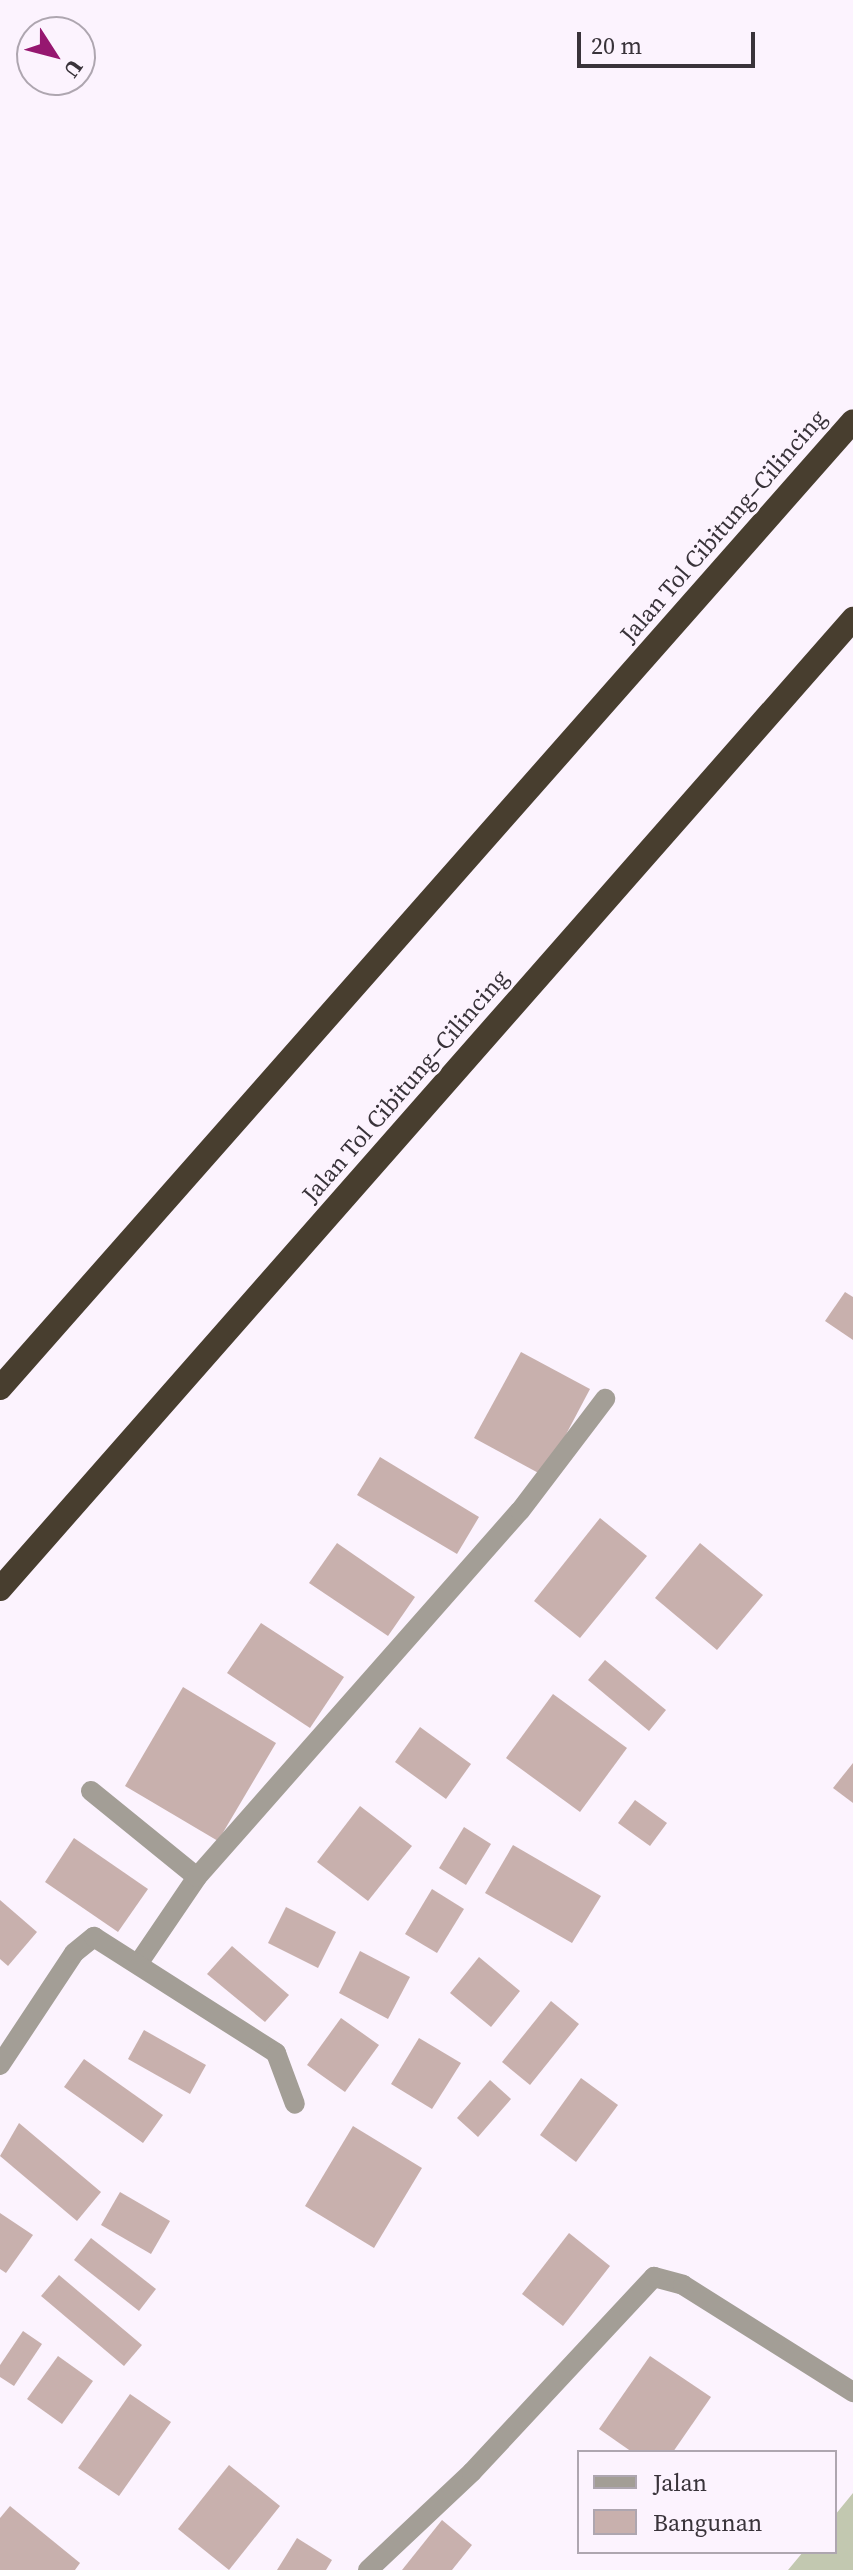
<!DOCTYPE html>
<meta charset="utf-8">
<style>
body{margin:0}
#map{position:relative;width:853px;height:2570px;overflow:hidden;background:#fcf3fe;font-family:"Source Serif 4",serif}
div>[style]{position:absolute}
.green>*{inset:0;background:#c2c8b0}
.building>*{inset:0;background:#c8b0ad}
.minor>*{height:20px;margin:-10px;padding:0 10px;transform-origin:10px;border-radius:10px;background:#a39e96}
.highway>*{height:24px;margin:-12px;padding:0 12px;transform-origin:12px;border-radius:12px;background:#483e2f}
span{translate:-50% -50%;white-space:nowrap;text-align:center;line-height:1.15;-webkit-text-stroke:6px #fcf3fe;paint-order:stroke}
.street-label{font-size:24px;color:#39333a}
.legend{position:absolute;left:577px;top:2450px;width:260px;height:104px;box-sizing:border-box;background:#fcf3fe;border:2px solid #aea6b0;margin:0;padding:10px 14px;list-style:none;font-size:24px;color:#39333a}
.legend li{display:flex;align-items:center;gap:16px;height:40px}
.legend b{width:40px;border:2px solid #aea6b0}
.north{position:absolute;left:16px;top:16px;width:80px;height:80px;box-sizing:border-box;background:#fcf3fe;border:2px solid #aea6b0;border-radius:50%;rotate:126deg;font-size:22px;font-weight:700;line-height:32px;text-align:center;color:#39333a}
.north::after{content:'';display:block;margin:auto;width:28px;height:36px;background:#961770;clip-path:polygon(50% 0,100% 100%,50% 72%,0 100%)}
.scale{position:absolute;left:577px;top:32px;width:178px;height:36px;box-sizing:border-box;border:4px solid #39333a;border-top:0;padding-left:10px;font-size:24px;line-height:28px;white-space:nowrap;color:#39333a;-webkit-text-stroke:6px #fcf3fe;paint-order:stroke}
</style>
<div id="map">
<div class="green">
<div style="clip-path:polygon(853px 2493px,853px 2570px,788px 2570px,803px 2552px,835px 2552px,835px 2515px)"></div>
</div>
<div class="building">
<div style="clip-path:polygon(845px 1292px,853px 1297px,853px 1340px,825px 1321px)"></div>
<div style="clip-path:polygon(521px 1352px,590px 1389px,544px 1476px,474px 1438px)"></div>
<div style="clip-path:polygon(380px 1457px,479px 1517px,457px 1554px,357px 1495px)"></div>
<div style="clip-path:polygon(600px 1518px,647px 1556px,580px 1638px,534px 1601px)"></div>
<div style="clip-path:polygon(337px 1543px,415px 1597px,388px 1636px,309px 1583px)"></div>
<div style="clip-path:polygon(700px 1543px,763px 1595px,717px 1650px,655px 1598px)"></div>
<div style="clip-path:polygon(261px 1623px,344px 1677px,310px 1728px,227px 1673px)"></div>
<div style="clip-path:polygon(605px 1660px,666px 1710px,649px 1731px,588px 1680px)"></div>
<div style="clip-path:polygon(183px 1687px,276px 1743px,218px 1841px,125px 1786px)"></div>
<div style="clip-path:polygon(553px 1694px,627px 1748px,580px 1812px,506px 1758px)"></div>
<div style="clip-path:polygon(420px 1727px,471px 1764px,446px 1799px,395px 1762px)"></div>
<div style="clip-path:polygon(853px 1763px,853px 1803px,833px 1788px)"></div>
<div style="clip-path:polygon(635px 1800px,667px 1823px,650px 1846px,618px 1823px)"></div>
<div style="clip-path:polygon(360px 1806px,412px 1846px,368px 1901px,317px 1862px)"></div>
<div style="clip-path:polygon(464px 1827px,491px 1844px,466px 1885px,439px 1868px)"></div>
<div style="clip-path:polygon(74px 1838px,148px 1889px,118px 1932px,45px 1882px)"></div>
<div style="clip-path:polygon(513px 1845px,601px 1896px,572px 1943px,485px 1893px)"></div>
<div style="clip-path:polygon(432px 1889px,464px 1909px,437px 1953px,405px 1934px)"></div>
<div style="clip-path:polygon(0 1900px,37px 1932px,8px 1966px,0 1959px)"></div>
<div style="clip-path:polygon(286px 1907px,336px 1932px,318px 1968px,268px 1943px)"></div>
<div style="clip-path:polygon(232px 1946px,289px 1995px,265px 2022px,207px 1974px)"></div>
<div style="clip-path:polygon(360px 1951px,410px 1977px,388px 2019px,339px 1993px)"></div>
<div style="clip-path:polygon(479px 1957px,520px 1991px,491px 2027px,450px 1993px)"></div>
<div style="clip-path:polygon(551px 2001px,579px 2024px,530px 2085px,502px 2062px)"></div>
<div style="clip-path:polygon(341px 2018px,379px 2045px,345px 2092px,307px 2065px)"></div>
<div style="clip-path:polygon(144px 2030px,206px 2065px,190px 2094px,128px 2059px)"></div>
<div style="clip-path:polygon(419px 2038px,461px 2063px,432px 2109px,391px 2084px)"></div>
<div style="clip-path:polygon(84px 2059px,163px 2115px,143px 2143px,64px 2087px)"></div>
<div style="clip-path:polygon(581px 2078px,618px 2105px,576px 2162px,540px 2135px)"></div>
<div style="clip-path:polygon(490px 2080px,511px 2099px,478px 2137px,457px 2118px)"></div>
<div style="clip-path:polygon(19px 2123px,101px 2192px,77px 2221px,0 2156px)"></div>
<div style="clip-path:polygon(353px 2126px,422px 2168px,374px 2248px,305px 2206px)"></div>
<div style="clip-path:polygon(120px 2192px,170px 2221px,151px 2254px,101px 2225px)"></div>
<div style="clip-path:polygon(0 2213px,33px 2235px,6px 2273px,0 2269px)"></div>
<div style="clip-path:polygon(569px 2233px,610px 2266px,563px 2326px,522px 2294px)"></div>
<div style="clip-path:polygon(91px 2238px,156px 2289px,139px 2311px,74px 2260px)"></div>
<div style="clip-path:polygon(59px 2275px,142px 2345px,124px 2366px,41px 2296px)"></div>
<div style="clip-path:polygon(23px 2331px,42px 2344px,14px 2386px,0 2377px,0 2365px)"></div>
<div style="clip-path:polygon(58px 2356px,93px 2381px,62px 2424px,27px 2399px)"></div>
<div style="clip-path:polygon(650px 2356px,711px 2397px,673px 2452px,632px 2452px,599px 2429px)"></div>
<div style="clip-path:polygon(130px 2394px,171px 2422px,119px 2496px,78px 2468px)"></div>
<div style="clip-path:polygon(229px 2465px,280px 2506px,229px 2570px,178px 2529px)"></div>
<div style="clip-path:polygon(10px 2506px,80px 2563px,75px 2570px,0 2570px,0 2518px)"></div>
<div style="clip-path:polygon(442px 2520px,472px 2545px,452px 2570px,402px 2570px)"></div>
<div style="clip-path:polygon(297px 2538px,332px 2560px,326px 2570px,277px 2570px)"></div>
</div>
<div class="minor">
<div style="left:91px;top:1791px;width:136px;rotate:39.1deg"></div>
<div style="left:140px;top:1961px;width:102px;rotate:-55.8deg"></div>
<div style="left:197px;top:1877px;width:488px;rotate:-48.6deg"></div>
<div style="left:520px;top:1511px;width:141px;rotate:-52.8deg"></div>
<div style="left:0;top:2065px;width:134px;rotate:-56.5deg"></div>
<div style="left:74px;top:1953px;width:26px;rotate:-39deg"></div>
<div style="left:94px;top:1937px;width:216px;rotate:32.5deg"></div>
<div style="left:276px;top:2053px;width:54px;rotate:69.6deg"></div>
<div style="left:368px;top:2570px;width:143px;rotate:-43.3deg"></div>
<div style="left:472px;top:2472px;width:267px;rotate:-47deg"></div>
<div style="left:654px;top:2277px;width:30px;rotate:15deg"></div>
<div style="left:683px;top:2285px;width:201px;rotate:32.2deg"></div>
</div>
<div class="highway">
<div style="left:0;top:1388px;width:1289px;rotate:-48.58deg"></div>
<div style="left:0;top:1589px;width:1292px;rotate:-48.67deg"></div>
</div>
<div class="street-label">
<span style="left:723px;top:526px;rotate:-49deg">Jalan Tol Cibitung–Cilincing</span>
<span style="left:405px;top:1086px;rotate:-49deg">Jalan Tol Cibitung–Cilincing</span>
</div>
<ul class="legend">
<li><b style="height:10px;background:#a39e96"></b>Jalan</li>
<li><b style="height:22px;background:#c8b0ad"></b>Bangunan</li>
</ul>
<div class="north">U</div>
<div class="scale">20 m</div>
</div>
